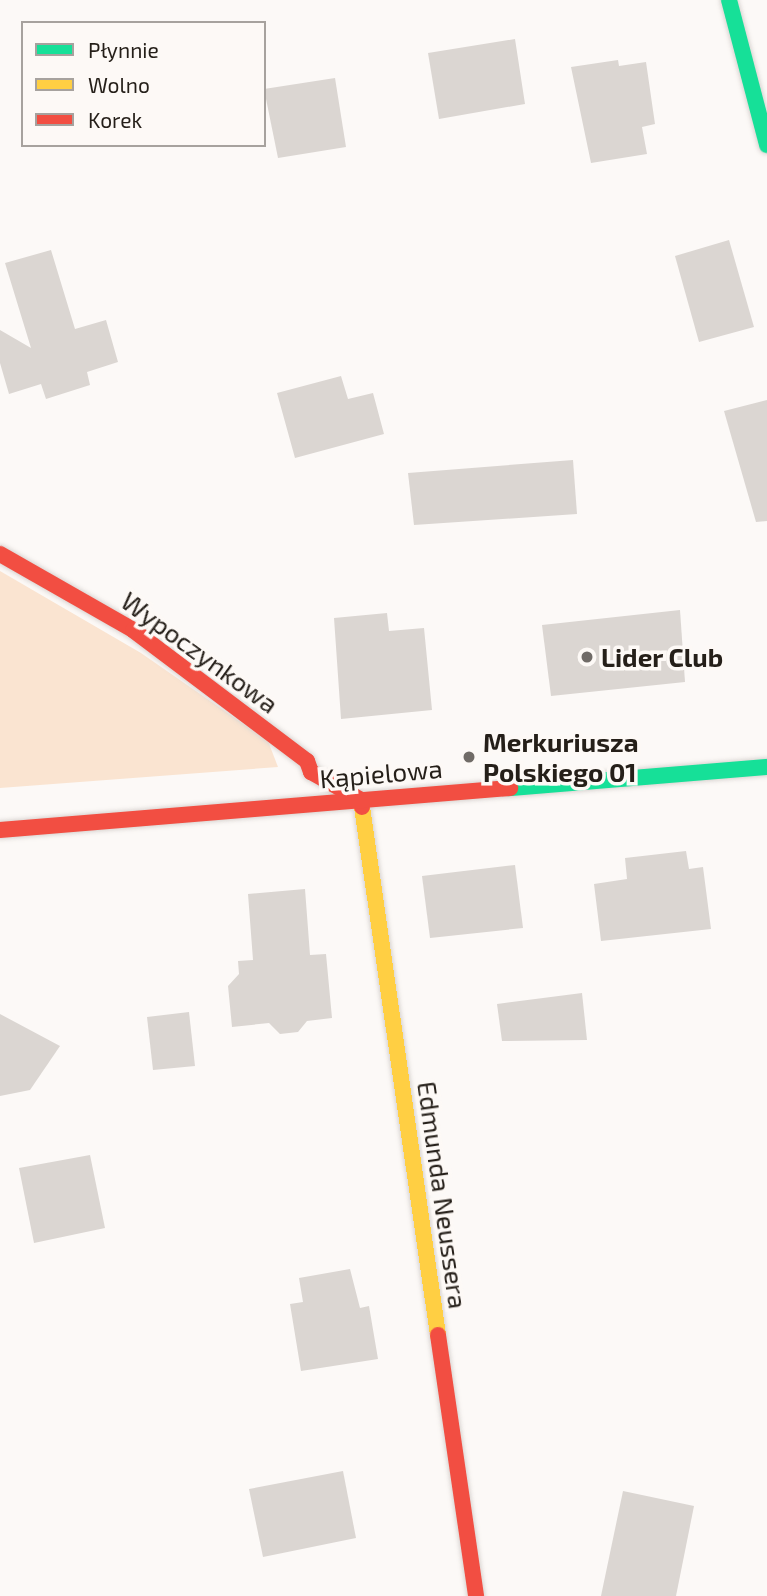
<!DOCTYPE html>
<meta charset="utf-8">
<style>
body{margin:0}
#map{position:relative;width:767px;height:1596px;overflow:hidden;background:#fcf9f7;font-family:"Exo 2",sans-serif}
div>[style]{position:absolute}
.green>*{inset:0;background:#fae4d1}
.building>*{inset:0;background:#dbd6d2}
.roads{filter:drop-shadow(0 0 2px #dad5d2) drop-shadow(0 0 2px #dad5d2)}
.fast>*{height:16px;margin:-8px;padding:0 8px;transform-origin:8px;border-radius:8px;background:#16e098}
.slow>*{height:16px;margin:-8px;padding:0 8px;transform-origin:8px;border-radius:8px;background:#ffcf43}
.jam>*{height:16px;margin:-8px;padding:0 8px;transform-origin:8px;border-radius:8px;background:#f24e42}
.dots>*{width:19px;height:19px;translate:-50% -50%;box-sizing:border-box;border:4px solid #fdf9f6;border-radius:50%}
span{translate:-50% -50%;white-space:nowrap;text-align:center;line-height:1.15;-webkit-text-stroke:7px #fdf9f6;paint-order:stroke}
.street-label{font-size:26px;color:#251f19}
.poi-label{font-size:26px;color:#251f19;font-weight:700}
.left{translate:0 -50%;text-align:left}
.legend{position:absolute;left:21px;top:21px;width:245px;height:126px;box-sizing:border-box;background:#fdf9f6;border:2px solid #a7a29e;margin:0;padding:9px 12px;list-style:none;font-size:21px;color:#251f19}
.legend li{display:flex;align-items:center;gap:14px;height:35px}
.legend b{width:35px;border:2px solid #a7a29e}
</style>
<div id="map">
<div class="green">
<div style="clip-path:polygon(0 571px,141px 653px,268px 741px,278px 767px,0 788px)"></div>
</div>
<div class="building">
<div style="clip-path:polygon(515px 39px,525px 104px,439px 119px,428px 53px)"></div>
<div style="clip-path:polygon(618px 60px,619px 66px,646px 62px,655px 124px,642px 127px,647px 154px,591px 163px,571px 67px)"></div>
<div style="clip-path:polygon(335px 78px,346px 147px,278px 158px,264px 89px)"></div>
<div style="clip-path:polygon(729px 240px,754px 327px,699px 342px,675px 256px)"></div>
<div style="clip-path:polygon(51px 250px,75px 329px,106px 320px,118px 362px,87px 372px,90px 385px,46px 399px,41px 384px,9px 394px,0 363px,0 330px,31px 348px,5px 263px)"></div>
<div style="clip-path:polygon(341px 376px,348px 399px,373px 393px,384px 434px,295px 458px,277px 393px)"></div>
<div style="clip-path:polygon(767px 400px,767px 521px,756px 522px,724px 411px)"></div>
<div style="clip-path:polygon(573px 460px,577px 514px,414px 525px,408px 473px)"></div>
<div style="clip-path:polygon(680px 610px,685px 682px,551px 696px,542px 625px)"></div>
<div style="clip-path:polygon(387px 613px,389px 631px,424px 628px,432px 710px,341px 719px,334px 618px)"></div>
<div style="clip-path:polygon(686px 851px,689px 869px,703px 867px,711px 929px,601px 941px,594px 884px,627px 879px,625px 858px)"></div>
<div style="clip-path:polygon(515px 865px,523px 928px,430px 938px,422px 876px)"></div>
<div style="clip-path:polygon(305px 889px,310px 955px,326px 954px,332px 1018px,307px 1021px,298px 1032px,280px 1034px,269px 1023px,232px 1027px,228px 986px,239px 974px,238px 961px,253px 960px,248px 894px)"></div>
<div style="clip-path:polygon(582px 993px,587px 1040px,502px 1041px,497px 1004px)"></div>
<div style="clip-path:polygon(189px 1012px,195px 1066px,153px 1070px,147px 1017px)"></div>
<div style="clip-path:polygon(0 1014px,60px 1046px,30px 1090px,0 1096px)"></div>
<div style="clip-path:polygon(90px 1155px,105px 1228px,34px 1243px,19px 1168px)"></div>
<div style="clip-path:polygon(350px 1269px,360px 1308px,369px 1306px,378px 1359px,301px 1371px,290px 1304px,303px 1302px,299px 1278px)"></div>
<div style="clip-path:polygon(343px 1471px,356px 1538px,263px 1557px,249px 1489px)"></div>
<div style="clip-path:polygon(623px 1491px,694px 1506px,676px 1596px,601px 1596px)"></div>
</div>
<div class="roads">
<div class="fast">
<div style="left:729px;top:0;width:150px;rotate:75.3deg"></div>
<div style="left:510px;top:788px;width:258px;rotate:-4.7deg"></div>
</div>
<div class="slow">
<div style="left:362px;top:807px;width:533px;rotate:81.81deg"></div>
</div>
<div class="jam">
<div style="left:0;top:554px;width:153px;rotate:29.7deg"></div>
<div style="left:133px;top:630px;width:218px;rotate:37deg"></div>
<div style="left:307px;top:761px;width:12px;rotate:70deg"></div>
<div style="left:311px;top:772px;width:57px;rotate:29.2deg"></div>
<div style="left:361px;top:800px;width:7px;rotate:82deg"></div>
<div style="left:0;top:830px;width:512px;rotate:-4.71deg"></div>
<div style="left:438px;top:1335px;width:264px;rotate:81.7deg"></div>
</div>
</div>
<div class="dots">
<div style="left:587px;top:657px;background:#706b67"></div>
<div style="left:469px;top:757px;background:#706b67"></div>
</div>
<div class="street-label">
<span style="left:200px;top:652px;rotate:36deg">Wypoczynkowa</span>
<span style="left:381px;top:773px;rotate:-5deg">Kąpielowa</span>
<span style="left:443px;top:1195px;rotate:82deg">Edmunda Neussera</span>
</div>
<div class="poi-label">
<span class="left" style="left:601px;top:657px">Lider Club</span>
<span class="left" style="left:483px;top:757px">Merkuriusza<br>Polskiego 01</span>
</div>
<ul class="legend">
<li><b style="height:9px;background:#16e098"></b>Płynnie</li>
<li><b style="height:9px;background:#ffcf43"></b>Wolno</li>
<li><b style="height:9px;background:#f24e42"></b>Korek</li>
</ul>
</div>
